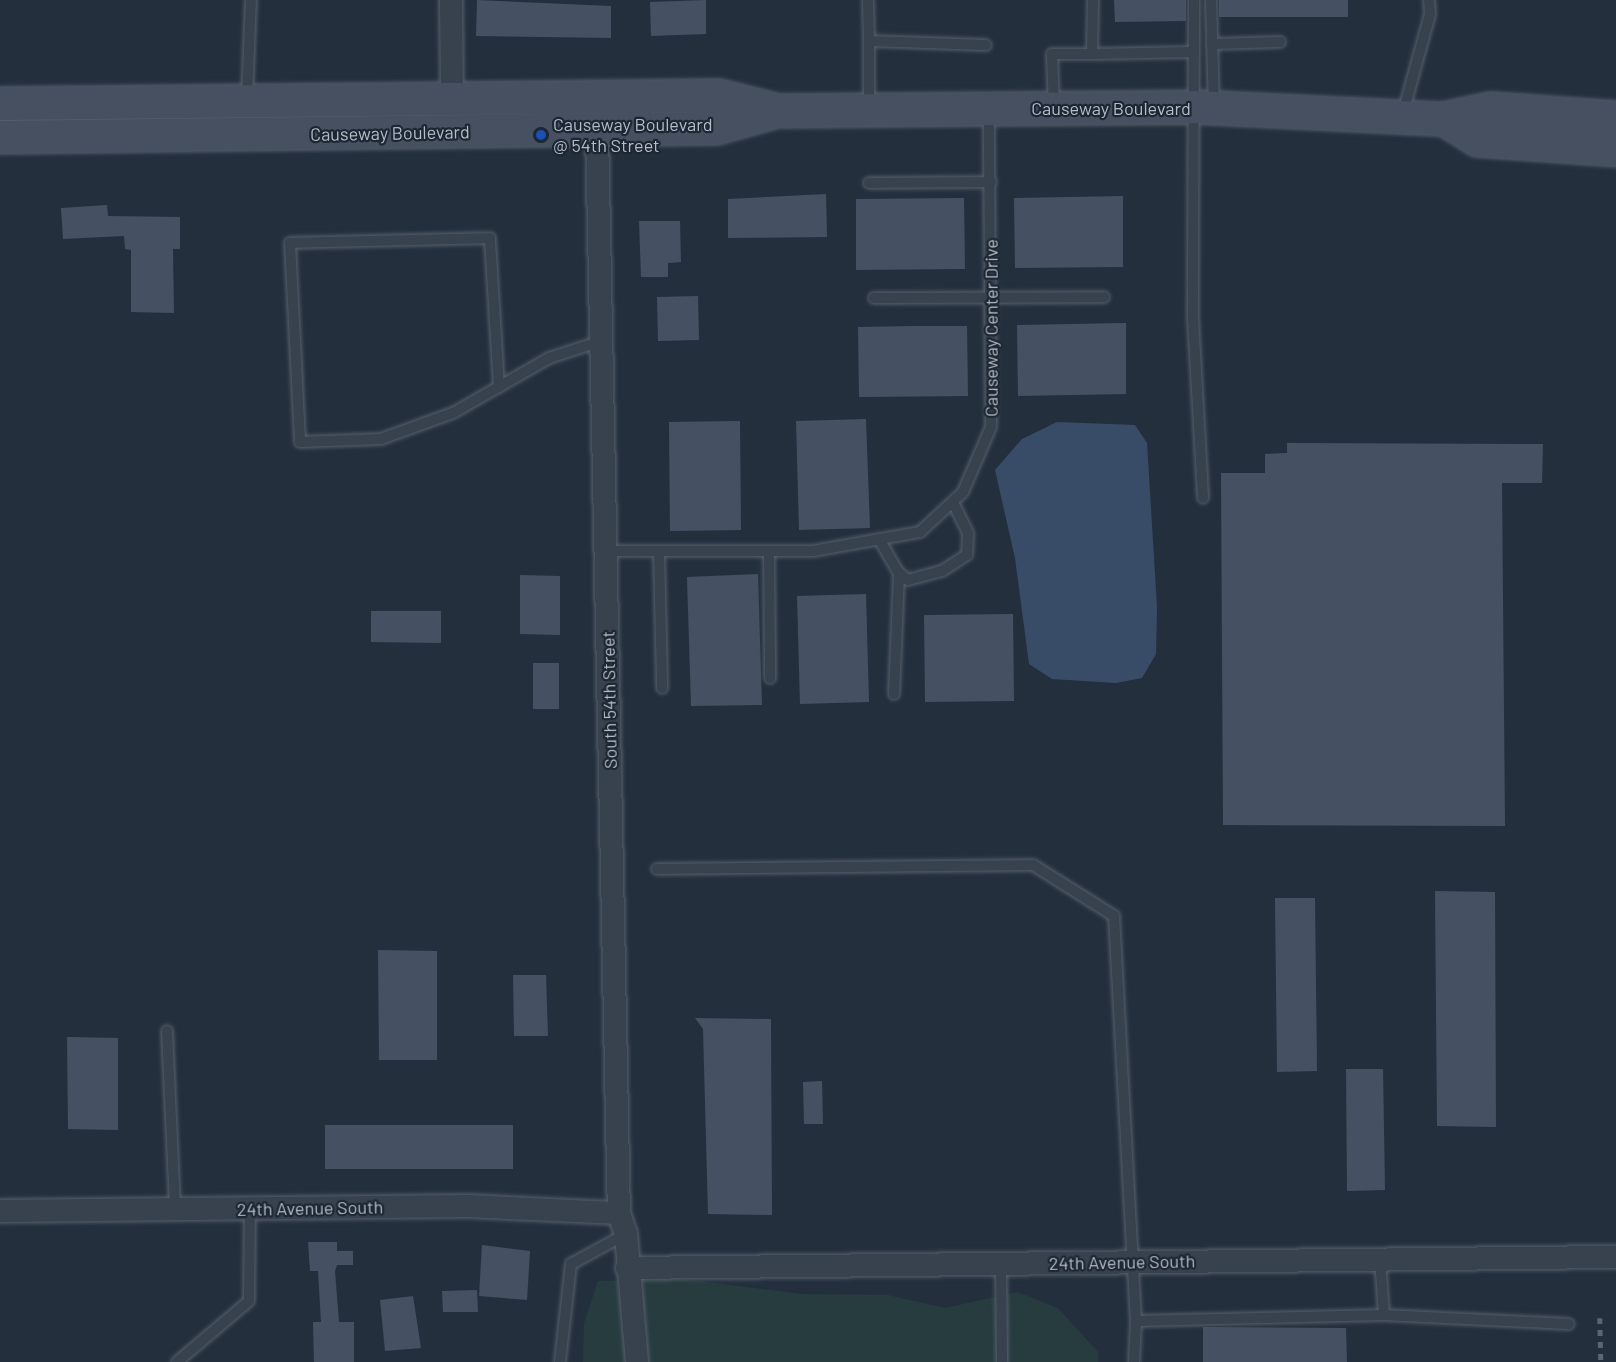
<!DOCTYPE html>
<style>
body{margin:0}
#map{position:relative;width:1616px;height:1362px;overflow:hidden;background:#242f3e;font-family:Barlow,sans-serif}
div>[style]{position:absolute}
.green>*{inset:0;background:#263c3f}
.water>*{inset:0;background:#394c67}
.building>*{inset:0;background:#455162}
.roads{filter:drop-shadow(0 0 2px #565f6c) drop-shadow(0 0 2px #565f6c)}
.service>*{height:10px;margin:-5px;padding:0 5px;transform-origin:5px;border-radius:5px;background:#38414e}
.minor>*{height:22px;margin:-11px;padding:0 11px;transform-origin:11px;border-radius:11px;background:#38414e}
.secondary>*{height:32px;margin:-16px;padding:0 16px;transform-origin:16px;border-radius:16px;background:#465061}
.rail>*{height:4.5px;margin-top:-2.25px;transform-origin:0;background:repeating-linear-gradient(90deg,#5a6575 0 6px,transparent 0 12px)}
.dots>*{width:16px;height:16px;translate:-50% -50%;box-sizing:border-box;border:3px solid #1d2633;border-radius:50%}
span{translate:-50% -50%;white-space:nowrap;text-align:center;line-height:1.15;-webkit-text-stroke:4.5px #1d2633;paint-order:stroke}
.street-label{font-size:18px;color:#b4bcc9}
.poi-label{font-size:18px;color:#b4bcc9}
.left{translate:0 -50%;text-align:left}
</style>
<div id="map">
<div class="green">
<div style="clip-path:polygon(683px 1279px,803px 1294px,888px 1295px,945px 1308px,1017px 1292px,1058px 1308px,1098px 1352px,1098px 1362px,583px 1362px,584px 1323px,598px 1281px)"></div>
</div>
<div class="water">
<div style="clip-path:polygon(1057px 422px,1135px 425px,1147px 443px,1157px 607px,1156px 654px,1142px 678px,1116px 683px,1052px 679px,1029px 664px,1015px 558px,995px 470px,1022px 439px)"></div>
</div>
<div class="building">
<div style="clip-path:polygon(477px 0,611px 6px,611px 38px,476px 36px)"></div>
<div style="clip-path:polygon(706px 0,706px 34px,651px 36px,650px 2px)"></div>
<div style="clip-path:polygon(1114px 0,1186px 0,1186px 21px,1115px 22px)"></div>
<div style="clip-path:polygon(1219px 0,1348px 0,1348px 17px,1219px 17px)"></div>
<div style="clip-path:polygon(826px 194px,827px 237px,728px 238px,728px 199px)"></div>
<div style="clip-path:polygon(1123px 196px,1123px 267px,1015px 268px,1014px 198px)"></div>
<div style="clip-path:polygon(964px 198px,965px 269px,856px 270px,856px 199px)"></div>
<div style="clip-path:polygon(107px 205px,108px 216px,180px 217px,180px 249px,173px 249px,174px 313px,131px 312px,131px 250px,125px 249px,124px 236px,63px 239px,61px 208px)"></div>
<div style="clip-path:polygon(639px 221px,680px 221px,681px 262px,668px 263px,668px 277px,641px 277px)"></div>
<div style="clip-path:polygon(698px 296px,699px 340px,658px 341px,657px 297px)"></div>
<div style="clip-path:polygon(1126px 323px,1126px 394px,1018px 396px,1017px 325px)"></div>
<div style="clip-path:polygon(913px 326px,967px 326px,968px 396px,859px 397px,858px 327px)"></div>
<div style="clip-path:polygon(866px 419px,870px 528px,799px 530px,796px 421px)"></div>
<div style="clip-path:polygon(740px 421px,741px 530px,670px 531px,669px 422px)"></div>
<div style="clip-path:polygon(1287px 443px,1543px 444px,1542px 483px,1502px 483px,1505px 826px,1223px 825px,1221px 473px,1265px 473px,1265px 454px,1287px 453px)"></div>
<div style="clip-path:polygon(758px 574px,762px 705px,691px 706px,687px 577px)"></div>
<div style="clip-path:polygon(520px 575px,560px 576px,560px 635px,520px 634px)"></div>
<div style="clip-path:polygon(866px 594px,869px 702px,800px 704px,797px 596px)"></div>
<div style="clip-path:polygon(371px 611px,441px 611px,441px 643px,371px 642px)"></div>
<div style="clip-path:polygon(1013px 614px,1014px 701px,925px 702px,924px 615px)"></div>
<div style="clip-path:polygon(533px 663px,559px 663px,559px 709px,533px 709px)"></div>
<div style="clip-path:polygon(1435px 891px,1495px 892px,1496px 1127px,1437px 1126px)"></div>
<div style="clip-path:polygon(1275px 898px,1315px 898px,1317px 1071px,1277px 1072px)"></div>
<div style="clip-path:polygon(378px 950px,437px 951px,437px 1060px,379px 1060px)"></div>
<div style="clip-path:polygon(513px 975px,546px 975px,548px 1036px,514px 1036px)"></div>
<div style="clip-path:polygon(695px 1018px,771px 1019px,772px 1215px,708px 1214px,703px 1029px)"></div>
<div style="clip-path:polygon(67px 1037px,118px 1038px,118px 1130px,68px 1129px)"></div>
<div style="clip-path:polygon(1346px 1069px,1383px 1069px,1385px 1190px,1347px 1191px)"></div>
<div style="clip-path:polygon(822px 1081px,823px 1124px,804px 1124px,803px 1082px)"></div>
<div style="clip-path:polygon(325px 1125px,513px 1125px,513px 1169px,325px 1169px)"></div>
<div style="clip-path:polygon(308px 1242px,337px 1242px,337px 1251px,353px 1251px,353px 1265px,337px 1265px,335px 1271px,339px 1322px,354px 1322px,354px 1362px,314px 1362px,313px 1322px,321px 1322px,318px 1271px,310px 1271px)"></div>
<div style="clip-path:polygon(482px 1245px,530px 1251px,527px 1300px,479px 1296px)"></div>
<div style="clip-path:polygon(477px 1290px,478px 1312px,443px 1312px,442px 1291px)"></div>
<div style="clip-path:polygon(413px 1296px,421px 1348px,385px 1351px,380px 1300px)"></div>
<div style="clip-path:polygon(1203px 1327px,1346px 1328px,1347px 1362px,1203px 1362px)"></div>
</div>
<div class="roads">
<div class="service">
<div style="left:868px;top:0;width:41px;rotate:88.6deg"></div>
<div style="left:1194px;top:0;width:318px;rotate:90.2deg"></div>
<div style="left:1193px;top:318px;width:180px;rotate:86.8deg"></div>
<div style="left:1211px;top:0;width:105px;rotate:88.4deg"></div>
<div style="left:1212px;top:44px;width:68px;rotate:-1.7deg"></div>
<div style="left:1092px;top:54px;width:102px;rotate:-1.1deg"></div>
<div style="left:247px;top:98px;width:98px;rotate:-87.7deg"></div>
<div style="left:1054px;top:106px;width:52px;rotate:-92.2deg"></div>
<div style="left:1052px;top:54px;width:40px"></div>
<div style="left:1092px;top:54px;width:54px;rotate:-88.9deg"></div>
<div style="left:869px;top:107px;width:66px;rotate:-90deg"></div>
<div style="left:869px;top:41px;width:117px;rotate:2deg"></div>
<div style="left:1403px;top:113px;width:103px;rotate:-74.7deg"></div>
<div style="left:1430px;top:14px;width:14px;rotate:-94deg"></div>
<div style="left:869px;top:183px;width:122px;rotate:-0.5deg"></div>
<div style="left:874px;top:298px;width:230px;rotate:-0.2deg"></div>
<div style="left:499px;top:387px;width:149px;rotate:-93.5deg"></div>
<div style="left:490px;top:238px;width:200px;rotate:178.6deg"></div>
<div style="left:290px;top:243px;width:199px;rotate:87.1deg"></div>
<div style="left:300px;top:442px;width:81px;rotate:-2.1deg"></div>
<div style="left:381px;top:439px;width:77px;rotate:-19.9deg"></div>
<div style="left:453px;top:413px;width:111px;rotate:-29.8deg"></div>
<div style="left:549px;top:358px;width:55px;rotate:-18.1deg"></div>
<div style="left:879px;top:539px;width:39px;rotate:60deg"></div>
<div style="left:899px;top:573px;width:11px;rotate:38deg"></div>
<div style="left:908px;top:580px;width:35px;rotate:-15deg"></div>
<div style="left:942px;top:571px;width:30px;rotate:-33deg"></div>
<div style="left:967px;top:555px;width:22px;rotate:-87deg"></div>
<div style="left:968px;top:533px;width:34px;rotate:-116deg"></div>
<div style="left:606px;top:551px;width:207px"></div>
<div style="left:813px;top:551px;width:109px;rotate:-10.1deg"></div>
<div style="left:920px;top:532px;width:59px;rotate:-42.9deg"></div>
<div style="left:963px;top:492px;width:71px;rotate:-66.7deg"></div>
<div style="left:991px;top:427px;width:316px;rotate:-90.4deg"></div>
<div style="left:659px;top:551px;width:137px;rotate:88.7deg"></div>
<div style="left:769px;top:551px;width:127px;rotate:89.5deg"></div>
<div style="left:894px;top:694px;width:121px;rotate:-87.6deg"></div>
<div style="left:657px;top:869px;width:376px;rotate:-0.6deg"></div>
<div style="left:1033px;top:865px;width:96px;rotate:32.2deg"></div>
<div style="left:1114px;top:916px;width:406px;rotate:86.9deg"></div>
<div style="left:167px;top:1031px;width:178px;rotate:87.4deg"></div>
<div style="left:1380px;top:1259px;width:56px;rotate:85.9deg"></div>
<div style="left:1001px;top:1263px;width:99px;rotate:89.4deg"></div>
<div style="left:177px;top:1362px;width:94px;rotate:-40.3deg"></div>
<div style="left:249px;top:1301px;width:93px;rotate:-89.4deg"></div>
<div style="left:560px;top:1362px;width:99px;rotate:-83.6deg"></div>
<div style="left:571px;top:1264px;width:63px;rotate:-28.6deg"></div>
<div style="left:1134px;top:1362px;width:41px;rotate:-87.2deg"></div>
<div style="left:1136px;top:1321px;width:248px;rotate:-1.4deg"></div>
<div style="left:1384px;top:1315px;width:185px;rotate:2.8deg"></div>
</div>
<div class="minor">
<div style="left:451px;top:0;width:99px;rotate:89.4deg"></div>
<div style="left:597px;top:131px;width:1082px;rotate:88.84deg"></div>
<div style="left:619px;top:1213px;width:22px;rotate:72deg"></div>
<div style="left:626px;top:1234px;width:128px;rotate:85.1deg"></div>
<div style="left:0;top:1211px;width:468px;rotate:-0.6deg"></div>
<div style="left:468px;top:1206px;width:151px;rotate:2.7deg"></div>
<div style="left:627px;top:1268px;width:989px;rotate:-0.64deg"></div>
</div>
<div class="secondary">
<div style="left:0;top:104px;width:719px;rotate:-0.64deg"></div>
<div style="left:719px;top:96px;width:61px;rotate:14.3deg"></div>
<div style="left:778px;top:111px;width:417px;rotate:-0.5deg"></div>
<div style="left:1195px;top:107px;width:249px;rotate:2.8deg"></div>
<div style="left:1444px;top:119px;width:48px;rotate:-12deg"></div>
<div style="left:1491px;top:109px;width:125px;rotate:4.1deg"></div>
<div style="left:1444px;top:119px;width:40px;rotate:32deg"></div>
<div style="left:1478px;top:140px;width:138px;rotate:4.1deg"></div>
<div style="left:0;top:137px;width:716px;rotate:-0.72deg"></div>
<div style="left:716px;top:128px;width:63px;rotate:-15.6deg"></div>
</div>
</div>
<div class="rail">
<div style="left:1600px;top:1318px;width:44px;rotate:88.7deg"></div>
</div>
<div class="dots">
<div style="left:541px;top:135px;background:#1a4fb4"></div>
</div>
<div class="street-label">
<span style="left:1111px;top:108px">Causeway Boulevard</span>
<span style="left:390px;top:133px;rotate:-1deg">Causeway Boulevard</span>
<span style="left:991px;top:328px;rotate:-90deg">Causeway Center Drive</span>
<span style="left:609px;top:700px;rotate:-91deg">South 54th Street</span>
<span style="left:310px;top:1208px;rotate:-1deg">24th Avenue South</span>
<span style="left:1122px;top:1262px;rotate:-1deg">24th Avenue South</span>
</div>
<div class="poi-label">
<span class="left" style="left:553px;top:135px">Causeway Boulevard<br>@ 54th Street</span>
</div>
</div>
